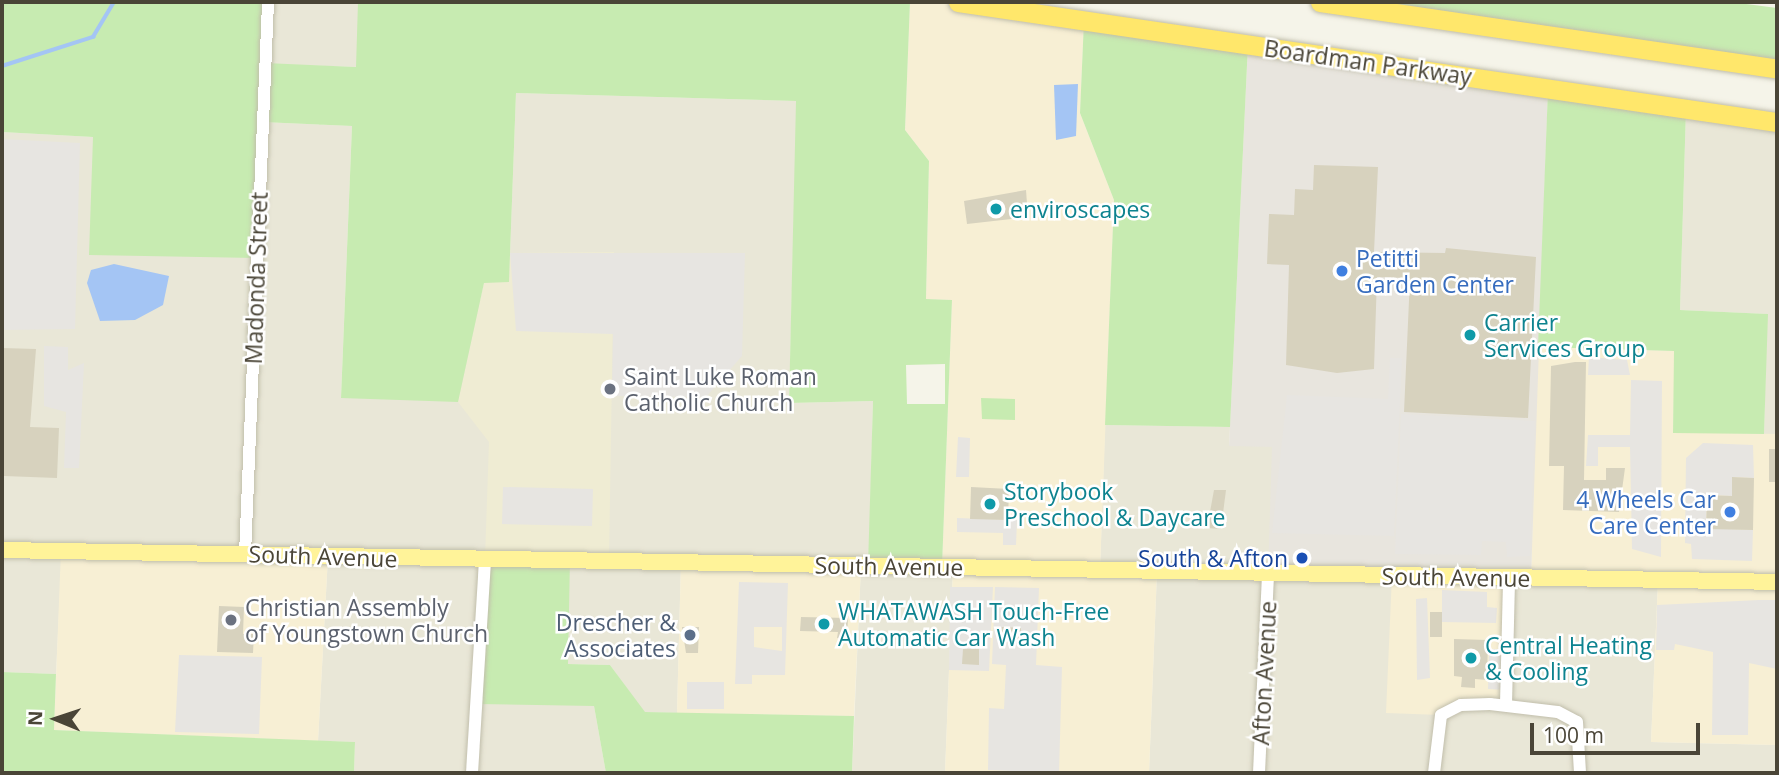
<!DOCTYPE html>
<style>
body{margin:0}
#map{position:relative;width:1779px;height:775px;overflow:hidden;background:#f5f4e9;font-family:"Open Sans",sans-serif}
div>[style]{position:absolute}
.residential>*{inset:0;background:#e9e7d7}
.commercial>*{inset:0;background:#f7efd4}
.industrial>*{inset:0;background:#e8e5de}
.education>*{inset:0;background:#efecd3}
.green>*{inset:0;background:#c7ebb1}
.parking>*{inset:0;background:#e7e5e1}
.water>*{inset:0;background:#a4c5f4}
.stream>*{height:3.5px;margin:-1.75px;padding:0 1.75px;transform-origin:1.75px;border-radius:1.75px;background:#a4c5f4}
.building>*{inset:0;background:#d7d2be}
.roads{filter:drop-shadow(0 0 2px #c1beab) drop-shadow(0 0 2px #c1beab)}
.minor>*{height:12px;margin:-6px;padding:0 6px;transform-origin:6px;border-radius:6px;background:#fff}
.major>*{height:16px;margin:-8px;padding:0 8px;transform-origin:8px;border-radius:8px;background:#fff399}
.highway>*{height:19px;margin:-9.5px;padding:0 9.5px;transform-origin:9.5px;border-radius:9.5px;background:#ffe76b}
.dots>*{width:19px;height:19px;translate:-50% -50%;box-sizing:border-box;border:4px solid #fff;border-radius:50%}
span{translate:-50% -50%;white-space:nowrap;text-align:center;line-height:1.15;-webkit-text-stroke:5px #fff;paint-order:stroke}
.street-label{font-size:23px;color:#4a4537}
.culture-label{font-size:23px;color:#0d838f}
.left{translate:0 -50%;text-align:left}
.shop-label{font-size:23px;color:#366cbe}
.right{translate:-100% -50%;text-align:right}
.worship-label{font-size:23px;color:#5b616d}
.transit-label{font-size:23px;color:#164399}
.service-label{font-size:23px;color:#4e5e75}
.frame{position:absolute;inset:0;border:4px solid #4a4537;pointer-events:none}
.north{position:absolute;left:21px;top:684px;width:70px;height:70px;-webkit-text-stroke:5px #fff;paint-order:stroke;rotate:272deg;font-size:19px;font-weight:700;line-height:28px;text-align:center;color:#4a4537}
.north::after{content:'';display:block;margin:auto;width:24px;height:32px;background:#4a4537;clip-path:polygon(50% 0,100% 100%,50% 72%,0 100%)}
.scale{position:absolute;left:1530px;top:723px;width:170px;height:32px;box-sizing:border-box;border:4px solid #4a4537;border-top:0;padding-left:9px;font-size:21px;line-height:24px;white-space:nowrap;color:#4a4537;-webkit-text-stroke:5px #fff;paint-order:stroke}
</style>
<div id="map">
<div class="residential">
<div style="clip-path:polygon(268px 2px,360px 2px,357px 67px,264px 64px)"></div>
<div style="clip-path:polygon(516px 93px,797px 101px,789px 403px,873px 401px,869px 565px,953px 567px,945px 773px,852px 773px,861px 566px,681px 561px,677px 713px,644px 712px,610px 665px,567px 664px,485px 558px,594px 706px,606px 773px,354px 773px,355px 742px,318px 741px,328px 556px,62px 550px,56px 674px,2px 672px,2px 132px,93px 137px,262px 122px,352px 126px,341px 397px,509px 282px)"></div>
<div style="clip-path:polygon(1686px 109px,1777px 122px,1777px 434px,1764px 434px,1767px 314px,1680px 310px)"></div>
<div style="clip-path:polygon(1105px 425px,1230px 427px,1229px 445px,1272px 446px,1509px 578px,1658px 581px,1651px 742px,1777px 745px,1777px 773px,1149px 773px,1157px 572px,1100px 570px)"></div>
</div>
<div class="commercial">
<div style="clip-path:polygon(910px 2px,958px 2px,1084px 20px,1080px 113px,1114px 200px,1100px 570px,1157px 571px,1149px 773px,945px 773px,953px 568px,942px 567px,952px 300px,926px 299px,929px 161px,905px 130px)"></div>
<div style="clip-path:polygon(1538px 347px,1675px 351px,1673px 432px,1777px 434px,1777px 745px,1651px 742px,1658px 581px,1531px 578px)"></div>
<div style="clip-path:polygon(61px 550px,328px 556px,318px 741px,54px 730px)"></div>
<div style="clip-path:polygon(681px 561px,861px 566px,854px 716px,677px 713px)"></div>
<div style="clip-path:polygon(1392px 575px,1509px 578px,1506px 704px,1441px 715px,1386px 713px)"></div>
</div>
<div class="industrial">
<div style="clip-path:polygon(1248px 44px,1548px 89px,1531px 578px,1268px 573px,1272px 447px,1229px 446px)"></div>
</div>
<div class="education">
<div style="clip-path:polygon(614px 252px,609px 559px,485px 558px,489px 442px,458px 402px,484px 282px,509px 282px,510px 253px)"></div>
</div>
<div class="green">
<div style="clip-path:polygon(evenodd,2px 2px,268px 2px,265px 63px,356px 67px,358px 2px,910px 2px,905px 130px,929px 161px,926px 299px,952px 300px,942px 567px,868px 566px,873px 401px,789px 403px,796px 101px,516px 93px,509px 282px,484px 283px,458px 402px,341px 398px,352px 126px,262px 122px,257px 258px,89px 255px,93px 137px,2px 132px,2px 2px,945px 364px,945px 404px,907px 404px,906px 365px,945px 364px)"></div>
<div style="clip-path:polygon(1320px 2px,1731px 2px,1777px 8px,1777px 69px)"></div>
<div style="clip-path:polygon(1084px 20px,1248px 44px,1230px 427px,1105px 425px,1114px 200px,1080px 113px)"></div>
<div style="clip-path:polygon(1548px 89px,1686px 109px,1680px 310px,1768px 314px,1764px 434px,1673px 433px,1674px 351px,1538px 347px)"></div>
<div style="clip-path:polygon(981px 398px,1015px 399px,1015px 420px,982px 419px)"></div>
<div style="clip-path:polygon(485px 558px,570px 558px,568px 664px,610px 665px,645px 712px,854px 716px,852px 773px,606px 773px,594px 706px,478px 704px)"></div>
<div style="clip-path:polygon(2px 672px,56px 674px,54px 730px,355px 742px,354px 773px,2px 773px)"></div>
</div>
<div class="parking">
<div style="clip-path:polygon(2px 139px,80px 143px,75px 329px,2px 330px)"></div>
<div style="clip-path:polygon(510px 253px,745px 253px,742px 356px,706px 397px,612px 396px,613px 334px,516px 331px)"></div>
<div style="clip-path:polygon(44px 346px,68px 347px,68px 370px,84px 363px,79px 468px,64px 468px,66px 412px,44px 406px)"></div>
<div style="clip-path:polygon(1589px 357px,1627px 360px,1630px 375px,1588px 375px)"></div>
<div style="clip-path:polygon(1390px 358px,1402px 358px,1394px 536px,1272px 533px,1287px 395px,1388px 399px)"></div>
<div style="clip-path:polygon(1631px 380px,1662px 381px,1661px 557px,1632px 549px,1630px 447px,1598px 447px,1598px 466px,1586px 466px,1588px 435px,1630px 435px)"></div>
<div style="clip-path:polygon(1401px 414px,1535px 421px,1530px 556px,1507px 557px,1506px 542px,1482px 541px,1481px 555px,1395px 554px)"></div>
<div style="clip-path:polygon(958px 437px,970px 438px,969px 477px,956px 477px)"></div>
<div style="clip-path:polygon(1703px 443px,1753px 445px,1754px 478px,1732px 477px,1732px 496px,1707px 495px,1706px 528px,1753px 530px,1752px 561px,1692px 559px,1691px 544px,1685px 543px,1686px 458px)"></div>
<div style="clip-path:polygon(503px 487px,593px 489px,592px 526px,502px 524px)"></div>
<div style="clip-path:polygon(957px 518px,1017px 520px,1016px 545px,1003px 545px,1003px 533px,957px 532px)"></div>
<div style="clip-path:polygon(evenodd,739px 582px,788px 583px,785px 675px,752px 675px,752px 684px,735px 684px,739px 582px,754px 627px,782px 627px,782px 651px,754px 647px,754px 627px)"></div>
<div style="clip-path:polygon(950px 587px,993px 587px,989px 671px,949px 670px)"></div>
<div style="clip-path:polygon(995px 587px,1039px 588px,1036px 665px,1062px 667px,1059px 773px,988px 770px,989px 708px,1004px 709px,1006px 665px,992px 664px)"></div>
<div style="clip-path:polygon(1442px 590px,1487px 592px,1487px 607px,1497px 608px,1496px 623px,1442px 622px)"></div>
<div style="clip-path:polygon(1427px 598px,1430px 678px,1417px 680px,1416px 599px)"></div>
<div style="clip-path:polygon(1759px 600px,1777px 600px,1777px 669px,1749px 663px,1748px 735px,1712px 735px,1713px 652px,1675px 644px,1674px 650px,1656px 650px,1657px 605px)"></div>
<div style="clip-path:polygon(1489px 649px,1507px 649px,1506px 690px,1488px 689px)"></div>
<div style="clip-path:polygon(179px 655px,262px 657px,259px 734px,175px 732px)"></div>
<div style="clip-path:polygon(687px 682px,724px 682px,724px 709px,687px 709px)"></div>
</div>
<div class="water">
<div style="clip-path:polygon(1078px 84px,1076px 136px,1056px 140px,1054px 85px)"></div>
<div style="clip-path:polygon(114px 264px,169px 276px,163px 305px,135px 320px,100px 321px,87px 283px,91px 270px)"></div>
</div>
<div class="stream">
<div style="left:2px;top:66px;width:96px;rotate:-17.7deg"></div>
<div style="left:93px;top:37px;width:41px;rotate:-59deg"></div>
</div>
<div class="building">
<div style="clip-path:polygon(1314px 165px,1378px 167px,1374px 252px,1445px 253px,1446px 248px,1536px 257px,1528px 418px,1404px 412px,1410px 278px,1377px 277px,1374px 369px,1337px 373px,1286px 365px,1289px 265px,1267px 264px,1269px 214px,1294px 215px,1295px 189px,1313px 190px)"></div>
<div style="clip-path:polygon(1026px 190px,1028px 217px,967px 224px,964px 201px)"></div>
<div style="clip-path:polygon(2px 348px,36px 349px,30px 427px,59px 428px,57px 478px,4px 476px)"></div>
<div style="clip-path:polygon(1575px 362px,1586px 362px,1584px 480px,1606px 480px,1606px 468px,1625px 468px,1619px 512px,1563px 510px,1564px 466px,1549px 466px,1551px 366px)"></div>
<div style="clip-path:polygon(1769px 449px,1777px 449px,1777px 482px,1769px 482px)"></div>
<div style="clip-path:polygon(1732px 477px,1754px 478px,1753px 530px,1706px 529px,1707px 495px,1732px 496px)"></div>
<div style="clip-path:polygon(971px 487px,1009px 489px,1008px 520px,970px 519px)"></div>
<div style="clip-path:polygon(1214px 490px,1226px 490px,1221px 529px,1207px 528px)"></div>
<div style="clip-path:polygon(219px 606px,244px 607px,243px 634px,254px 634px,253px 653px,217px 652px)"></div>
<div style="clip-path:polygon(1430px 612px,1442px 612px,1442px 637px,1430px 637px)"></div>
<div style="clip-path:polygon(801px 617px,848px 618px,847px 639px,837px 638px,838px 632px,800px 631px)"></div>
<div style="clip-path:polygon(682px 627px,699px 627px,698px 653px,686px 653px)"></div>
<div style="clip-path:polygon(1002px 627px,1021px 628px,1020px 644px,1001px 643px)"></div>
<div style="clip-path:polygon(1454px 639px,1488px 640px,1487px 680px,1475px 679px,1475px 688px,1461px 687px,1462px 677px,1454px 676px)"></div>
<div style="clip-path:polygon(963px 649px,979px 649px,979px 665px,962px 664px)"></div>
</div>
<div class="roads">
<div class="minor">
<div style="left:245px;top:554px;width:552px;rotate:-87.61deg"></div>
<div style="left:1506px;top:704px;width:126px;rotate:-88.6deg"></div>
<div style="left:472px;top:773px;width:215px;rotate:-86.5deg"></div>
<div style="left:1259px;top:773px;width:200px;rotate:-87.4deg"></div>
<div style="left:1434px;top:773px;width:58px;rotate:-83.1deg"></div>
<div style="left:1441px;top:715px;width:22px;rotate:-27deg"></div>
<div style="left:1461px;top:705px;width:29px;rotate:-2deg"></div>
<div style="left:1490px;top:704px;width:68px;rotate:6.7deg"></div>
<div style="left:1558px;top:712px;width:21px;rotate:28deg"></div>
<div style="left:1577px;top:722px;width:51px;rotate:86.6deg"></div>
</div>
<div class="major">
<div style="left:2px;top:550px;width:1775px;rotate:1.03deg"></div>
</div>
<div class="highway">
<div style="left:958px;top:2px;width:828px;rotate:8.34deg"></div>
<div style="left:1320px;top:2px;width:462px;rotate:8.3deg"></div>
</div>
</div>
<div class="dots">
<div style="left:996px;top:209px;background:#0f9aa8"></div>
<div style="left:1342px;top:271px;background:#3f7fe0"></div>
<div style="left:1470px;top:335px;background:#0f9aa8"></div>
<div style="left:610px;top:389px;background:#6b7280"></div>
<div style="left:990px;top:504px;background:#0f9aa8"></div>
<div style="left:1730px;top:512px;background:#3f7fe0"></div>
<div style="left:1302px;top:558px;background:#1a4fb4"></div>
<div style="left:231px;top:620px;background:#6b7280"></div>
<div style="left:824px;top:624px;background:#0f9aa8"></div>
<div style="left:690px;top:635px;background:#5c6f8a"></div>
<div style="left:1471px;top:658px;background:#0f9aa8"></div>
</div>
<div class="street-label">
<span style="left:1368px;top:62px;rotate:8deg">Boardman Parkway</span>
<span style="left:256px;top:278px;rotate:-88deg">Madonda Street</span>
<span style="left:323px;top:556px;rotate:2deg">South Avenue</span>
<span style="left:889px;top:566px;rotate:1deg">South Avenue</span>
<span style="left:1456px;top:577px;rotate:1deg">South Avenue</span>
<span style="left:1264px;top:673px;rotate:-87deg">Afton Avenue</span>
</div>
<div class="culture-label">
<span class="left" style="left:1010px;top:209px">enviroscapes</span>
<span class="left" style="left:1484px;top:335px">Carrier<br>Services Group</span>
<span class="left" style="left:1004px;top:504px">Storybook<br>Preschool &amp; Daycare</span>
<span class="left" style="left:838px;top:624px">WHATAWASH Touch-Free<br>Automatic Car Wash</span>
<span class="left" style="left:1485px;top:658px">Central Heating<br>&amp; Cooling</span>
</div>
<div class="shop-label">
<span class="left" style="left:1356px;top:271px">Petitti<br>Garden Center</span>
<span class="right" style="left:1716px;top:512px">4 Wheels Car<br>Care Center</span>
</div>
<div class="worship-label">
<span class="left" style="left:624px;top:389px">Saint Luke Roman<br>Catholic Church</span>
<span class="left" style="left:245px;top:620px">Christian Assembly<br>of Youngstown Church</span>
</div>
<div class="transit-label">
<span class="right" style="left:1288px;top:558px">South &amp; Afton</span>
</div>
<div class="service-label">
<span class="right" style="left:676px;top:635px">Drescher &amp;<br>Associates</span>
</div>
<div class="frame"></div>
<div class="north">N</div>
<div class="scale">100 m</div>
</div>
